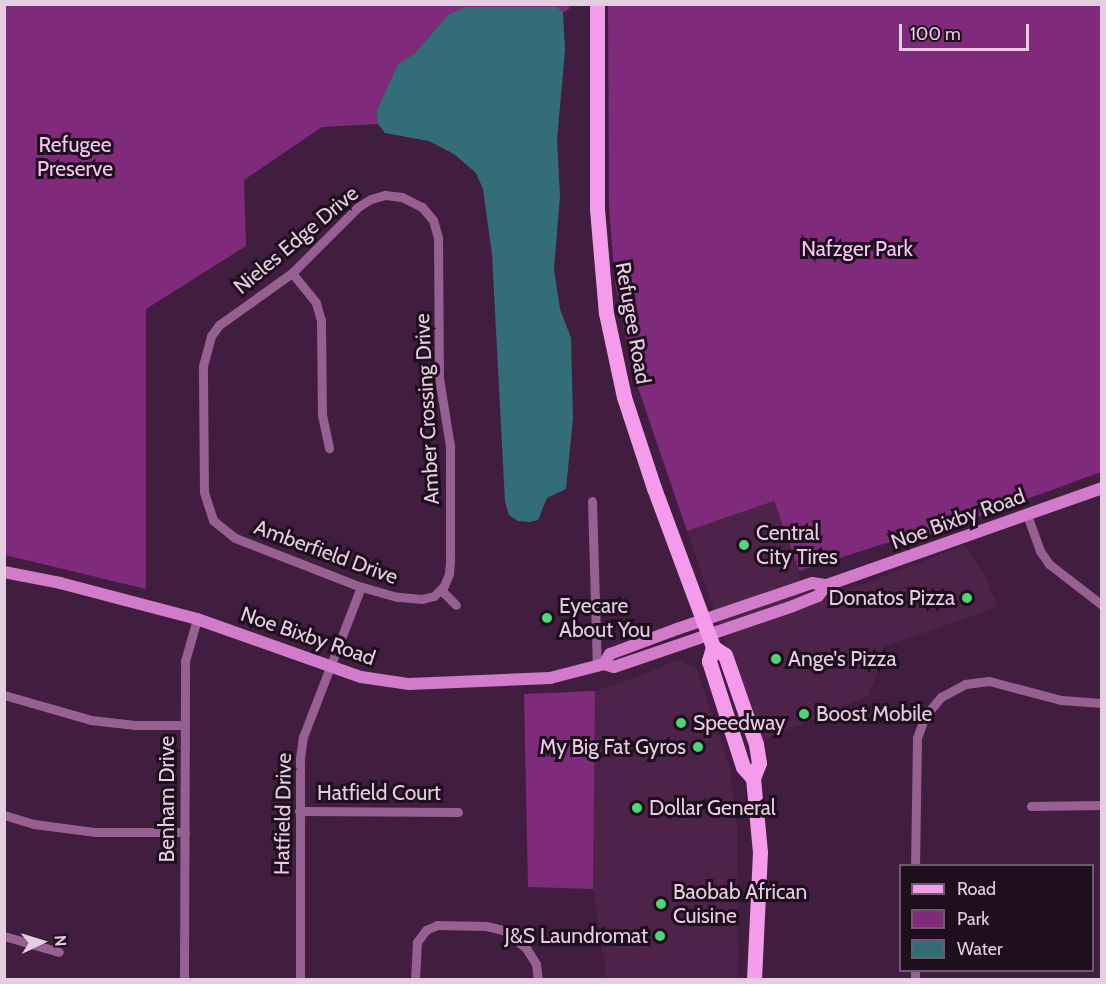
<!DOCTYPE html>
<style>
body{margin:0}
#map{position:relative;width:1106px;height:984px;overflow:hidden;background:#411e3f;font-family:Cabin,sans-serif}
div>[style]{position:absolute}
.built>*{inset:0;background:#4d234a}
.green>*{inset:0;background:#7f2a7b}
.water>*{inset:0;background:#336e78}
.street>*{height:9px;margin:-4.5px;padding:0 4.5px;transform-origin:4.5px;border-radius:4.5px;background:#966092}
.secondary>*{height:12px;margin:-6px;padding:0 6px;transform-origin:6px;border-radius:6px;background:#d27bcb}
.primary>*{height:15px;margin:-7.5px;padding:0 7.5px;transform-origin:7.5px;border-radius:7.5px;background:#f49bec}
.dots>*{width:16px;height:16px;translate:-50% -50%;box-sizing:border-box;border:3px solid #1f0f1e;border-radius:50%}
span{translate:-50% -50%;white-space:nowrap;text-align:center;line-height:1.15;-webkit-text-stroke:6px #1f0f1e;paint-order:stroke}
.park-label{font-size:21px;color:#f4c6ef}
.street-label{font-size:21px;color:#e5cde2}
.poi-label{font-size:21px;color:#e5cde2}
.left{translate:0 -50%;text-align:left}
.right{translate:-100% -50%;text-align:right}
.frame{position:absolute;inset:0;border:6px solid #e5cde2;pointer-events:none}
.legend{position:absolute;left:899px;top:864px;width:195px;height:108px;box-sizing:border-box;background:#1f0f1e;border:2px solid #6e5b6c;margin:0;padding:8px 10px;list-style:none;font-size:18px;color:#e5cde2}
.legend li{display:flex;align-items:center;gap:12px;height:30px}
.legend b{width:30px;border:2px solid #6e5b6c}
.north{position:absolute;left:12px;top:912px;width:60px;height:60px;-webkit-text-stroke:4px #1f0f1e;paint-order:stroke;rotate:86deg;font-size:16px;font-weight:700;line-height:24px;text-align:center;color:#e5cde2}
.north::after{content:'';display:block;margin:auto;width:21px;height:27px;background:#e5cde2;clip-path:polygon(50% 0,100% 100%,50% 72%,0 100%)}
.scale{position:absolute;left:899px;top:24px;width:130px;height:27px;box-sizing:border-box;border:3px solid #e5cde2;border-top:0;padding-left:8px;font-size:18px;line-height:21px;white-space:nowrap;color:#e5cde2;-webkit-text-stroke:4px #1f0f1e;paint-order:stroke}
</style>
<div id="map">
<div class="built">
<div style="clip-path:polygon(774px 501px,809px 605px,965px 545px,984px 573px,998px 607px,883px 647px,886px 652px,868px 696px,761px 742px,687px 531px)"></div>
<div style="clip-path:polygon(678px 660px,696px 668px,729px 764px,737px 824px,738px 979px,607px 979px,593px 889px,595px 691px,632px 679px)"></div>
</div>
<div class="green">
<div style="clip-path:polygon(568px 4px,570px 8px,563px 13px,556px 7px,449px 14px,415px 53px,398px 64px,376px 112px,378px 124px,322px 127px,244px 180px,246px 246px,146px 309px,146px 589px,5px 555px,4px 5px)"></div>
<div style="clip-path:polygon(608px 5px,1101px 5px,1101px 472px,928px 535px,908px 536px,799px 571px,774px 501px,687px 531px,632px 370px,615px 283px,609px 207px)"></div>
<div style="clip-path:polygon(595px 691px,593px 889px,528px 887px,524px 694px)"></div>
</div>
<div class="water">
<div style="clip-path:polygon(466px 7px,557px 7px,563px 13px,565px 50px,557px 140px,560px 196px,554px 269px,560px 309px,571px 338px,573px 418px,566px 489px,547px 498px,538px 520px,530px 522px,518px 521px,509px 515px,505px 502px,492px 254px,483px 189px,476px 173px,454px 154px,429px 141px,385px 133px,378px 124px,376px 112px,398px 64px,415px 53px,449px 14px)"></div>
</div>
<div class="street">
<div style="left:385px;top:195px;width:17px;rotate:7deg"></div>
<div style="left:402px;top:197px;width:22px;rotate:27deg"></div>
<div style="left:422px;top:207px;width:17px;rotate:50deg"></div>
<div style="left:433px;top:220px;width:19px;rotate:74deg"></div>
<div style="left:438px;top:238px;width:140px;rotate:89.6deg"></div>
<div style="left:439px;top:378px;width:69px;rotate:80.8deg"></div>
<div style="left:450px;top:446px;width:116px;rotate:90deg"></div>
<div style="left:450px;top:562px;width:12px;rotate:95deg"></div>
<div style="left:449px;top:574px;width:13px;rotate:113deg"></div>
<div style="left:444px;top:586px;width:14px;rotate:135deg"></div>
<div style="left:434px;top:596px;width:12px;rotate:166deg"></div>
<div style="left:422px;top:599px;width:25px;rotate:-175deg"></div>
<div style="left:397px;top:597px;width:37px;rotate:-164deg"></div>
<div style="left:361px;top:587px;width:135px;rotate:-158.7deg"></div>
<div style="left:235px;top:538px;width:28px;rotate:-141deg"></div>
<div style="left:213px;top:520px;width:29px;rotate:-108deg"></div>
<div style="left:204px;top:492px;width:126px;rotate:-90.5deg"></div>
<div style="left:203px;top:366px;width:31px;rotate:-75deg"></div>
<div style="left:211px;top:336px;width:14px;rotate:-54deg"></div>
<div style="left:219px;top:325px;width:90px;rotate:-35.5deg"></div>
<div style="left:292px;top:273px;width:93px;rotate:-45deg"></div>
<div style="left:358px;top:207px;width:15px;rotate:-32deg"></div>
<div style="left:371px;top:199px;width:15px;rotate:-16deg"></div>
<div style="left:292px;top:273px;width:38px;rotate:51deg"></div>
<div style="left:316px;top:303px;width:18px;rotate:74deg"></div>
<div style="left:321px;top:320px;width:95px;rotate:89.4deg"></div>
<div style="left:322px;top:415px;width:34px;rotate:78deg"></div>
<div style="left:592px;top:501px;width:166px;rotate:88.3deg"></div>
<div style="left:1027px;top:515px;width:38px;rotate:70deg"></div>
<div style="left:1040px;top:551px;width:16px;rotate:55deg"></div>
<div style="left:1049px;top:564px;width:67px;rotate:37.7deg"></div>
<div style="left:441px;top:590px;width:21px;rotate:45deg"></div>
<div style="left:4px;top:695px;width:91px;rotate:16deg"></div>
<div style="left:91px;top:720px;width:44px;rotate:6.5deg"></div>
<div style="left:135px;top:725px;width:50px"></div>
<div style="left:1031px;top:806px;width:71px;rotate:-0.8deg"></div>
<div style="left:299px;top:811px;width:159px;rotate:0.4deg"></div>
<div style="left:4px;top:815px;width:31px;rotate:17deg"></div>
<div style="left:34px;top:824px;width:62px;rotate:7.5deg"></div>
<div style="left:95px;top:832px;width:90px"></div>
<div style="left:915px;top:866px;width:128px;rotate:-89.1deg"></div>
<div style="left:917px;top:738px;width:23px;rotate:-70deg"></div>
<div style="left:925px;top:716px;width:25px;rotate:-50deg"></div>
<div style="left:941px;top:697px;width:27px;rotate:-28deg"></div>
<div style="left:965px;top:684px;width:24px;rotate:-7deg"></div>
<div style="left:989px;top:681px;width:74px;rotate:14.8deg"></div>
<div style="left:1061px;top:700px;width:41px;rotate:4.2deg"></div>
<div style="left:4px;top:936px;width:57px;rotate:16.2deg"></div>
<div style="left:184px;top:980px;width:319px;rotate:-89.8deg"></div>
<div style="left:185px;top:661px;width:44px;rotate:-74.1deg"></div>
<div style="left:300px;top:980px;width:222px;rotate:-90deg"></div>
<div style="left:300px;top:758px;width:21px;rotate:-82deg"></div>
<div style="left:303px;top:737px;width:161px;rotate:-68.9deg"></div>
<div style="left:415px;top:980px;width:38px;rotate:-87deg"></div>
<div style="left:417px;top:942px;width:15px;rotate:-53deg"></div>
<div style="left:426px;top:930px;width:12px;rotate:-24deg"></div>
<div style="left:437px;top:925px;width:49px;rotate:1.2deg"></div>
<div style="left:486px;top:926px;width:17px;rotate:13deg"></div>
<div style="left:503px;top:930px;width:29px;rotate:38deg"></div>
<div style="left:526px;top:948px;width:19px;rotate:58deg"></div>
<div style="left:536px;top:964px;width:16px;rotate:83deg"></div>
<div style="left:915px;top:980px;width:10px;rotate:-90deg"></div>
</div>
<div class="secondary">
<div style="left:4px;top:572px;width:57px;rotate:11.1deg"></div>
<div style="left:60px;top:583px;width:142px;rotate:14.7deg"></div>
<div style="left:197px;top:619px;width:174px;rotate:19.5deg"></div>
<div style="left:361px;top:677px;width:49px;rotate:8.3deg"></div>
<div style="left:409px;top:684px;width:141px;rotate:-2.4deg"></div>
<div style="left:550px;top:678px;width:56px;rotate:-14.5deg"></div>
<div style="left:604px;top:664px;width:10px;rotate:17deg"></div>
<div style="left:614px;top:667px;width:189px;rotate:-18.8deg"></div>
<div style="left:793px;top:606px;width:27px;rotate:-22deg"></div>
<div style="left:818px;top:596px;width:14px;rotate:-51deg"></div>
<div style="left:604px;top:664px;width:12px;rotate:-59deg"></div>
<div style="left:610px;top:654px;width:72px;rotate:-20.5deg"></div>
<div style="left:677px;top:629px;width:143px;rotate:-18.8deg"></div>
<div style="left:812px;top:583px;width:15px;rotate:8deg"></div>
<div style="left:827px;top:585px;width:292px;rotate:-19.4deg"></div>
</div>
<div class="primary">
<div style="left:597px;top:4px;width:205px;rotate:90deg"></div>
<div style="left:597px;top:209px;width:104px;rotate:85.1deg"></div>
<div style="left:606px;top:313px;width:86px;rotate:77.9deg"></div>
<div style="left:624px;top:397px;width:96px;rotate:71.8deg"></div>
<div style="left:654px;top:488px;width:170px;rotate:69.6deg"></div>
<div style="left:713px;top:647px;width:14px;rotate:34deg"></div>
<div style="left:725px;top:655px;width:94px;rotate:70.8deg"></div>
<div style="left:756px;top:744px;width:19px;rotate:81deg"></div>
<div style="left:759px;top:763px;width:16px;rotate:112deg"></div>
<div style="left:753px;top:778px;width:74px;rotate:84.6deg"></div>
<div style="left:760px;top:852px;width:128px;rotate:92.7deg"></div>
<div style="left:713px;top:647px;width:15px;rotate:106deg"></div>
<div style="left:709px;top:661px;width:111px;rotate:72.2deg"></div>
<div style="left:743px;top:767px;width:15px;rotate:48deg"></div>
</div>
<div class="dots">
<div style="left:744px;top:545px;background:#4dd676"></div>
<div style="left:967px;top:598px;background:#4dd676"></div>
<div style="left:547px;top:618px;background:#4dd676"></div>
<div style="left:776px;top:659px;background:#4dd676"></div>
<div style="left:804px;top:714px;background:#4dd676"></div>
<div style="left:681px;top:723px;background:#4dd676"></div>
<div style="left:698px;top:747px;background:#4dd676"></div>
<div style="left:637px;top:808px;background:#4dd676"></div>
<div style="left:661px;top:904px;background:#4dd676"></div>
<div style="left:660px;top:936px;background:#4dd676"></div>
</div>
<div class="park-label">
<span style="left:75px;top:157px">Refugee<br>Preserve</span>
<span style="left:857px;top:249px">Nafzger Park</span>
</div>
<div class="street-label">
<span style="left:296px;top:240px;rotate:-40deg">Nieles Edge Drive</span>
<span style="left:633px;top:323px;rotate:80deg">Refugee Road</span>
<span style="left:427px;top:409px;rotate:-93deg">Amber Crossing Drive</span>
<span style="left:958px;top:519px;rotate:-20deg">Noe Bixby Road</span>
<span style="left:326px;top:552px;rotate:20deg">Amberfield Drive</span>
<span style="left:308px;top:636px;rotate:19deg">Noe Bixby Road</span>
<span style="left:379px;top:793px">Hatfield Court</span>
<span style="left:167px;top:799px;rotate:-90deg">Benham Drive</span>
<span style="left:283px;top:814px;rotate:-89deg">Hatfield Drive</span>
</div>
<div class="poi-label">
<span class="left" style="left:756px;top:545px">Central<br>City Tires</span>
<span class="right" style="left:955px;top:598px">Donatos Pizza</span>
<span class="left" style="left:559px;top:618px">Eyecare<br>About You</span>
<span class="left" style="left:788px;top:659px">Ange's Pizza</span>
<span class="left" style="left:816px;top:714px">Boost Mobile</span>
<span class="left" style="left:693px;top:723px">Speedway</span>
<span class="right" style="left:686px;top:747px">My Big Fat Gyros</span>
<span class="left" style="left:649px;top:808px">Dollar General</span>
<span class="left" style="left:673px;top:904px">Baobab African<br>Cuisine</span>
<span class="right" style="left:648px;top:936px">J&amp;S Laundromat</span>
</div>
<div class="frame"></div>
<ul class="legend">
<li><b style="height:8px;background:#f49bec"></b>Road</li>
<li><b style="height:16px;background:#7f2a7b"></b>Park</li>
<li><b style="height:16px;background:#336e78"></b>Water</li>
</ul>
<div class="north">N</div>
<div class="scale">100 m</div>
</div>
